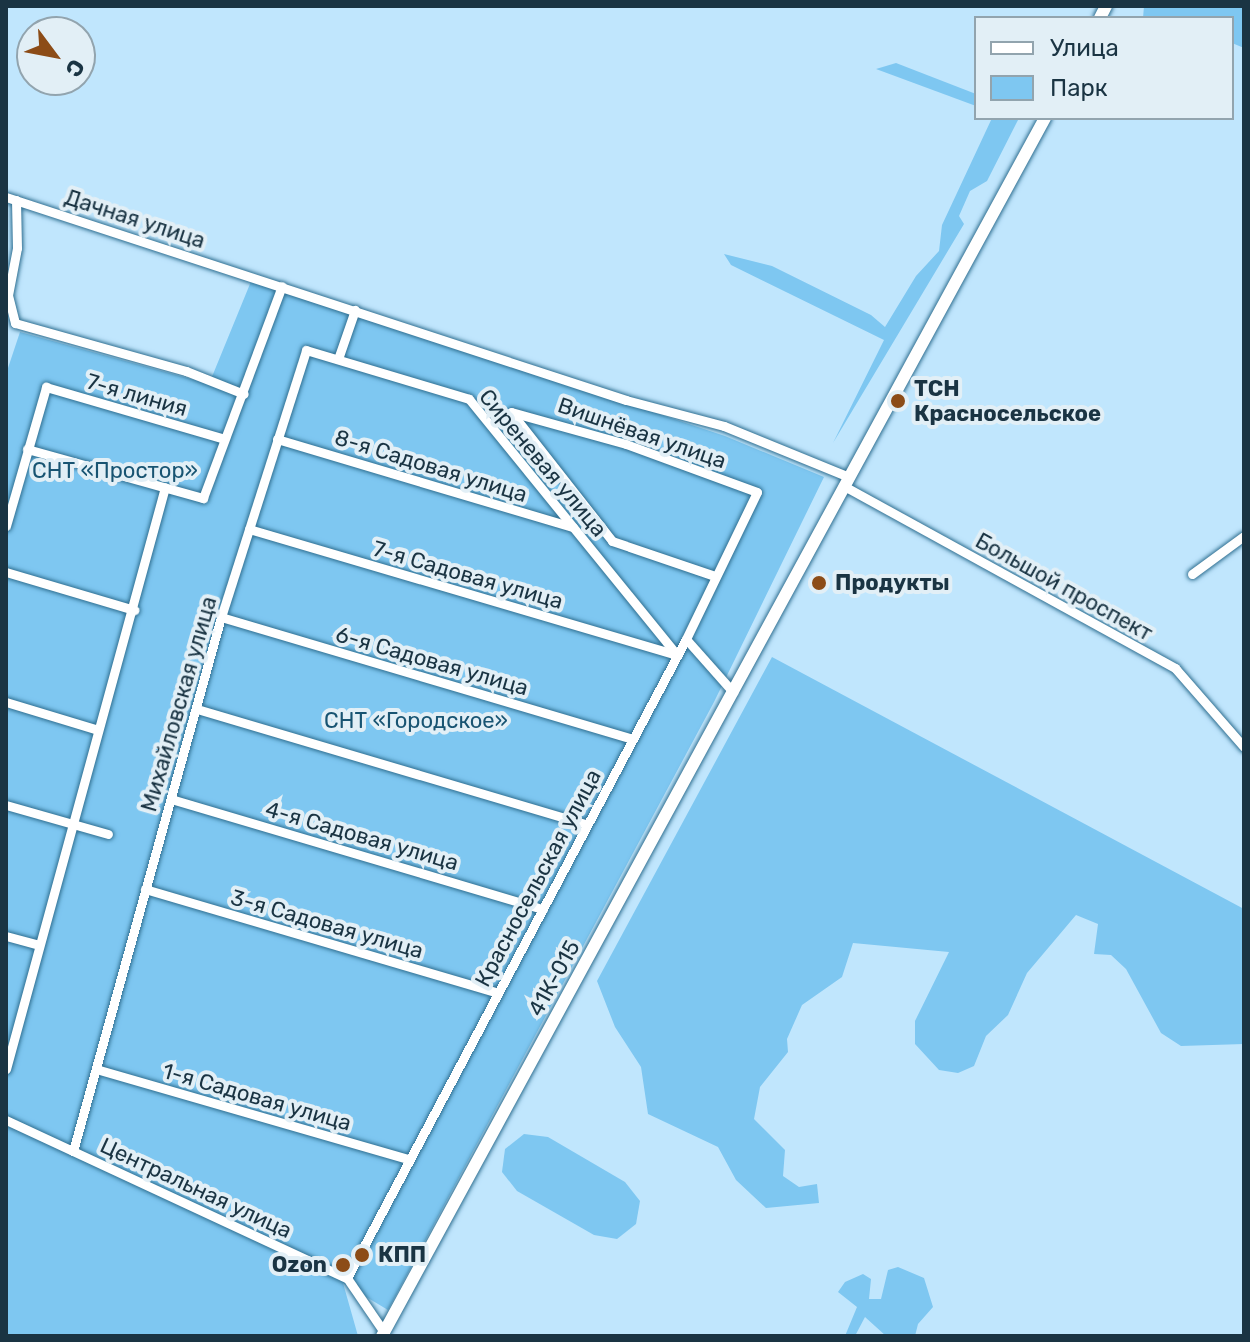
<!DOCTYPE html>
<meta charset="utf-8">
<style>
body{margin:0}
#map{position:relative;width:1250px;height:1342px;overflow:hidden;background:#c0e6fd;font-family:Rubik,sans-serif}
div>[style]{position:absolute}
.green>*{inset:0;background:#7ec7f1}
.roads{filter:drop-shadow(0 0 2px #2f6f91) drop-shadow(0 0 2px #2f6f91)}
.minor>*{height:9px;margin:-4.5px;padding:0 4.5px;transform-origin:4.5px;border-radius:4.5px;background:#fff}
.major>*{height:12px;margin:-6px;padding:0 6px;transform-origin:6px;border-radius:6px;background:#fff}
.dots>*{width:22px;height:22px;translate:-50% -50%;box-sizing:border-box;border:4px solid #e2eff6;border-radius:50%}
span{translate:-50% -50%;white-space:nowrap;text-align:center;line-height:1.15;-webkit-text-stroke:8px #e2eff6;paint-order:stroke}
.street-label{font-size:22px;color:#1a3443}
.poi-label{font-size:22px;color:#1a3443;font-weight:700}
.left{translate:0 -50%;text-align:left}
.right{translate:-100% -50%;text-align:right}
.park-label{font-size:22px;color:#185472}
.frame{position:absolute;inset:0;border:8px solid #1a3443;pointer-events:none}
.legend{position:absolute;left:974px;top:16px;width:260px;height:104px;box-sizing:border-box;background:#e2eff6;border:2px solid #92a4ae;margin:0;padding:10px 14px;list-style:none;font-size:24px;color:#1a3443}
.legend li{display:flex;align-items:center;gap:16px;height:40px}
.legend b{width:40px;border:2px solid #92a4ae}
.north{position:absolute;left:16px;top:16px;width:80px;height:80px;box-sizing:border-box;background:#e2eff6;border:2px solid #92a4ae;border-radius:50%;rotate:122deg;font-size:22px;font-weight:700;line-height:32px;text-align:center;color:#1a3443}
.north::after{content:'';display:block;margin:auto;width:28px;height:36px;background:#8c4c17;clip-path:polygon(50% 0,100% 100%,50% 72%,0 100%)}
</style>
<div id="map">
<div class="green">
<div style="clip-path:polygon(1144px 6px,1244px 6px,1244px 48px,1232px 43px,1232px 18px,1143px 18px)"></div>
<div style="clip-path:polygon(896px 63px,976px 94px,976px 106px,876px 69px)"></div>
<div style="clip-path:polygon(992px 118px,1019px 118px,987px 181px,970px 191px,959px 216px,964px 224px,833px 443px,884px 340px,731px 265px,724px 254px,772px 266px,871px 315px,885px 327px,916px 276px,939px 251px,942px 225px)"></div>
<div style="clip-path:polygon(252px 279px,725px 436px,824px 477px,714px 702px,388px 1310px,343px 1283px,358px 1336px,6px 1336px,6px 374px,20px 332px,209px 384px)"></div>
<div style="clip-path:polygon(772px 657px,1244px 909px,1244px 1044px,1181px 1046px,1161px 1033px,1126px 969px,1111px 955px,1094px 954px,1098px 924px,1076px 915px,1027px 973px,1008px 1015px,986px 1036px,974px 1066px,958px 1073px,939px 1070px,915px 1044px,915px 1021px,949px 952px,853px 943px,842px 977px,802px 1005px,787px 1039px,788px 1052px,760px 1087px,754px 1119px,785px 1150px,783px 1176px,799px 1187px,817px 1184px,819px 1203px,766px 1208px,736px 1180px,718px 1147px,648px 1114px,641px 1067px,615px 1027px,597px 981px)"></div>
<div style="clip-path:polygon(524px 1134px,548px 1137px,625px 1182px,640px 1201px,636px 1224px,617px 1239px,594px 1235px,517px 1191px,502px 1172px,505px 1149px)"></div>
<div style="clip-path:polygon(898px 1267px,924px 1278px,933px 1307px,918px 1324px,915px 1336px,886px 1336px,865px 1317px,855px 1336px,845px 1336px,857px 1307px,838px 1292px,845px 1282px,863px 1274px,871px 1279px,869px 1299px,881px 1299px,888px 1270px)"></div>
</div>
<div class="roads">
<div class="minor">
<div style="left:6px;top:197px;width:652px;rotate:18.13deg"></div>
<div style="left:626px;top:400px;width:101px;rotate:14.9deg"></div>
<div style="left:724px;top:426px;width:135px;rotate:22.2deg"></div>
<div style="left:16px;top:200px;width:48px;rotate:88.8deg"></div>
<div style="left:17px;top:248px;width:48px;rotate:100.8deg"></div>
<div style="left:8px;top:295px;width:29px;rotate:76deg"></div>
<div style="left:15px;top:323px;width:178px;rotate:15.7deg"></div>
<div style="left:186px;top:371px;width:62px;rotate:21.6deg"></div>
<div style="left:338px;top:359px;width:52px;rotate:-70.9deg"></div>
<div style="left:277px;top:439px;width:309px;rotate:16.6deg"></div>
<div style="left:27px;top:449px;width:183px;rotate:15.6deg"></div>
<div style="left:203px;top:498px;width:226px;rotate:-69.6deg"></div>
<div style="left:844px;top:486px;width:378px;rotate:28.8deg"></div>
<div style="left:1175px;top:668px;width:105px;rotate:48.9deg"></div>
<div style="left:6px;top:526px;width:145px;rotate:-73.9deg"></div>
<div style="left:46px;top:387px;width:183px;rotate:16.2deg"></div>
<div style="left:249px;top:529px;width:446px;rotate:16.4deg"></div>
<div style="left:6px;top:572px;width:134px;rotate:16.5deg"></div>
<div style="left:1192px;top:574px;width:64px;rotate:-36.2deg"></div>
<div style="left:221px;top:617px;width:429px;rotate:16.5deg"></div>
<div style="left:686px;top:639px;width:71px;rotate:48.4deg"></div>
<div style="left:6px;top:702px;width:96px;rotate:16.9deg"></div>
<div style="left:197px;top:709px;width:404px;rotate:16.5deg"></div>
<div style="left:171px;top:799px;width:388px;rotate:16.5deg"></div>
<div style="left:6px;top:805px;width:106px;rotate:15.9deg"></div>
<div style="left:145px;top:889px;width:368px;rotate:16.4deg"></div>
<div style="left:6px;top:936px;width:34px;rotate:15deg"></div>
<div style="left:6px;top:1069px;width:603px;rotate:-74.72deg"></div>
<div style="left:96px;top:1069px;width:325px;rotate:16.1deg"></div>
<div style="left:6px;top:1120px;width:376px;rotate:24.9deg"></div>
<div style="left:347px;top:1278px;width:65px;rotate:55.6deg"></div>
<div style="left:73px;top:1151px;width:554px;rotate:-74.51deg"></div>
<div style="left:221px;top:617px;width:280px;rotate:-72.3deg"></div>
<div style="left:306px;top:350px;width:170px;rotate:16.7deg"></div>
<div style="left:469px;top:399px;width:330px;rotate:50.9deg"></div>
<div style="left:347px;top:1278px;width:723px;rotate:-62.05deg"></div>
<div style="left:686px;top:639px;width:163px;rotate:-64.2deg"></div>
<div style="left:757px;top:492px;width:140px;rotate:-159.9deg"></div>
<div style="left:626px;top:444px;width:119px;rotate:-164.5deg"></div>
<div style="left:511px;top:412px;width:164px;rotate:51.9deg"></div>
<div style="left:612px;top:541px;width:109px;rotate:18.8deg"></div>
</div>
<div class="major">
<div style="left:1100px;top:18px;width:13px;rotate:-63deg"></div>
<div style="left:382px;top:1336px;width:1387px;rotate:-61.44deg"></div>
</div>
</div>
<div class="dots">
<div style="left:898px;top:401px;background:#8c4c17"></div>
<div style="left:819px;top:583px;background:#8c4c17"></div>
<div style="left:362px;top:1255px;background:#8c4c17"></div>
<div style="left:343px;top:1265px;background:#8c4c17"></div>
</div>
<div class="street-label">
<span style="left:135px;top:219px;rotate:18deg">Дачная улица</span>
<span style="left:137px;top:395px;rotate:16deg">7-я линия</span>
<span style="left:642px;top:433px;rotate:19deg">Вишнёвая улица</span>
<span style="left:543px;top:463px;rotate:50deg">Сиреневая улица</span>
<span style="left:431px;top:466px;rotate:17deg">8-я Садовая улица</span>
<span style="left:468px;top:575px;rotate:16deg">7-я Садовая улица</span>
<span style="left:1064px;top:587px;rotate:29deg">Большой проспект</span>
<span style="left:432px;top:661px;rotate:16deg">6-я Садовая улица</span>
<span style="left:179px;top:704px;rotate:-74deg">Михайловская улица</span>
<span style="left:362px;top:836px;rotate:16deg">4-я Садовая улица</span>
<span style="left:538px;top:878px;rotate:-62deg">Красносельская улица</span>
<span style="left:327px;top:924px;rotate:16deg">3-я Садовая улица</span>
<span style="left:554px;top:978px;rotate:-61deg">41К-015</span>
<span style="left:257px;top:1097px;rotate:16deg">1-я Садовая улица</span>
<span style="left:196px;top:1188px;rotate:25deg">Центральная улица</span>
</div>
<div class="poi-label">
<span class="left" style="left:914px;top:401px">ТСН<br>Красносельское</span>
<span class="left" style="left:835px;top:583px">Продукты</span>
<span class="left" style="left:378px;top:1255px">КПП</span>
<span class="right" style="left:327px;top:1265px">Ozon</span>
</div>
<div class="park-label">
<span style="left:115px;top:471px">СНТ «Простор»</span>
<span style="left:416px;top:721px">СНТ «Городское»</span>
</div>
<div class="frame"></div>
<ul class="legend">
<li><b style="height:10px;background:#fff"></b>Улица</li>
<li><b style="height:22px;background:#7ec7f1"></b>Парк</li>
</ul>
<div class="north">С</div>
</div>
